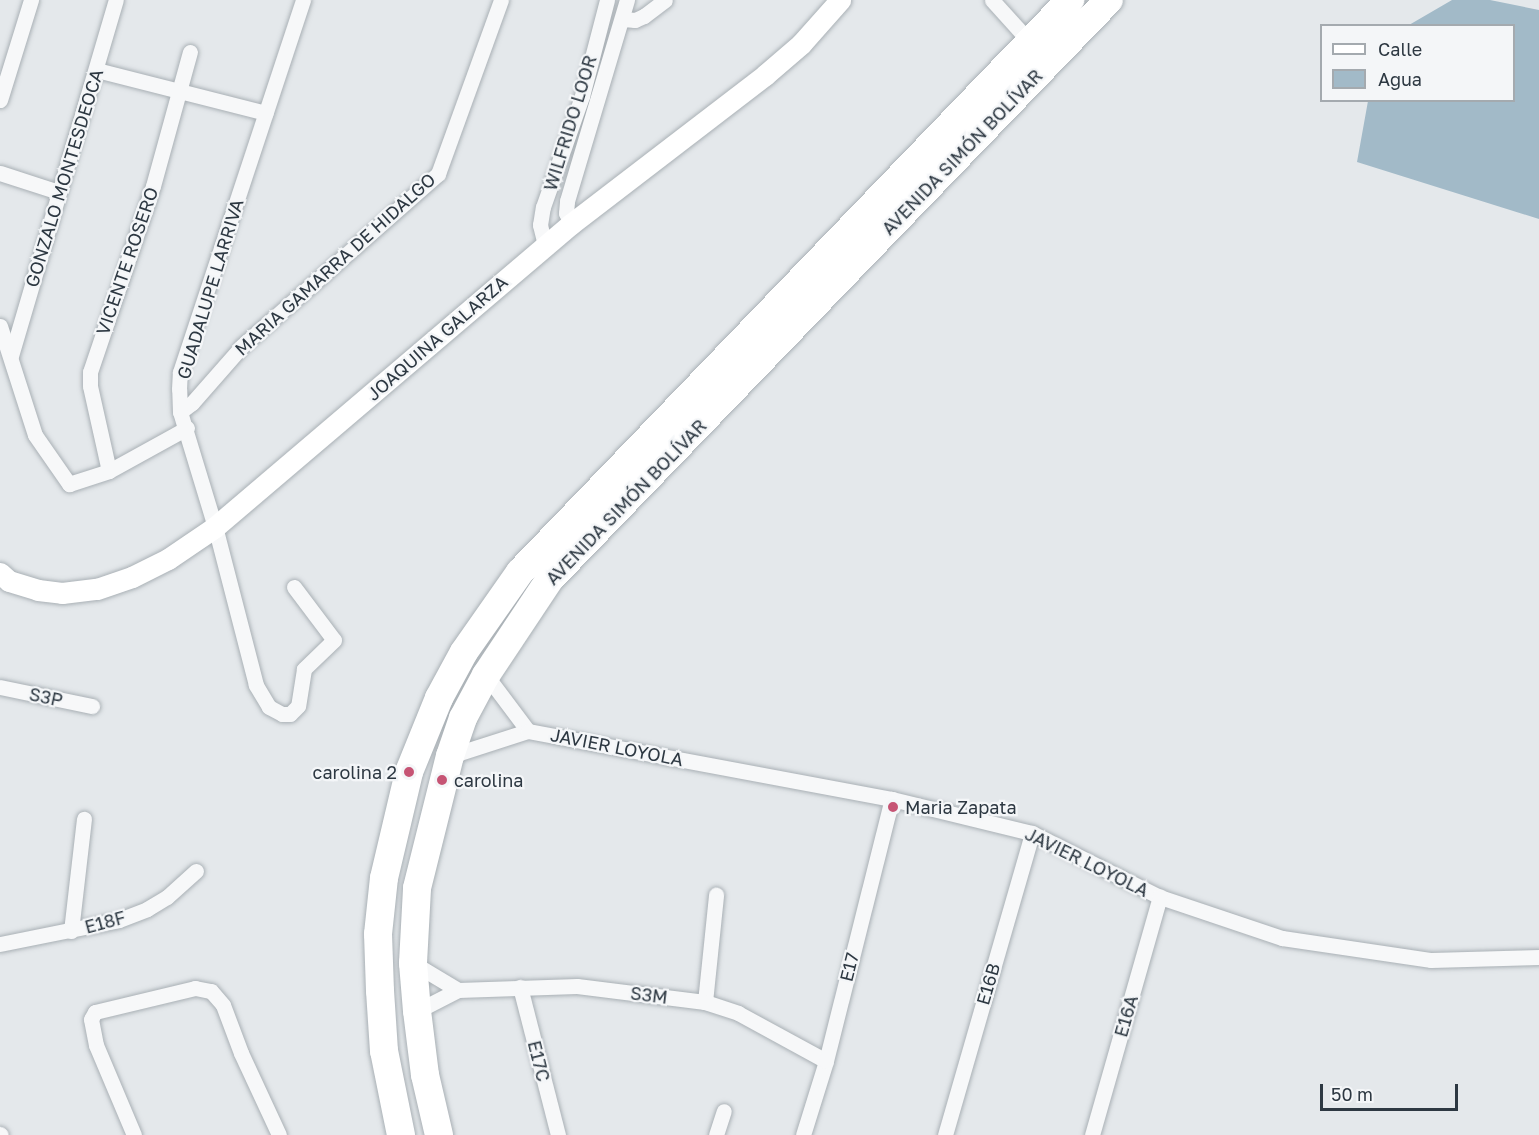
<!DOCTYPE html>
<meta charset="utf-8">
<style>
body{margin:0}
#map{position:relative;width:1539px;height:1135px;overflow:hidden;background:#e4e8eb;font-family:"Golos Text",sans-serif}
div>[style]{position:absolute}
.water>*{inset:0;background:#a2bac8}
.roads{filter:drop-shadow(0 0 2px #a9b0b5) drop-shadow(0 0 2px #a9b0b5)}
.street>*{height:15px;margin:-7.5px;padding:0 7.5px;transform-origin:7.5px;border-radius:7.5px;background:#f7f8f9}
.secondary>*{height:21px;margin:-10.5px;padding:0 10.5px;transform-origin:10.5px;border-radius:10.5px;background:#fff}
.highway>*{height:28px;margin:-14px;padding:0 14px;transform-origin:14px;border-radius:14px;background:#fff}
.dots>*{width:16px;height:16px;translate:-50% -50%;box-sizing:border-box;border:3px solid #f4f6f8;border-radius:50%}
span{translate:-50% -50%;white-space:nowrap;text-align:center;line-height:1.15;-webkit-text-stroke:4.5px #f4f6f8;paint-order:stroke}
.street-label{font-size:18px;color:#2d3842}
.poi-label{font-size:18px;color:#2d3842}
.right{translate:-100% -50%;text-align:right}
.left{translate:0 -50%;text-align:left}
.legend{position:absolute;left:1320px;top:24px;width:195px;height:78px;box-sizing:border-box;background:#f4f6f8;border:2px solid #a4aaaf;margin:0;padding:8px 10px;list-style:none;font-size:18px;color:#2d3842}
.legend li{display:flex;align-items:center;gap:12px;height:30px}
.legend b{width:30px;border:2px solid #a4aaaf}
.scale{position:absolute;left:1320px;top:1084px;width:138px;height:27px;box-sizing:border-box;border:3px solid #2d3842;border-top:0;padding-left:8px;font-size:18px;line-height:21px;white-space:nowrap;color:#2d3842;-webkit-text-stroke:4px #f4f6f8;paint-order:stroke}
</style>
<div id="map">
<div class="water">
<div style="clip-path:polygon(1452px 0,1490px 0,1539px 10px,1539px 219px,1357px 162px,1368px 101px,1514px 100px,1514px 26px,1409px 25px)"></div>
</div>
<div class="roads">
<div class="street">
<div style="left:992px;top:0;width:57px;rotate:47.9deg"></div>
<div style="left:623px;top:19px;width:12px;rotate:5deg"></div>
<div style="left:635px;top:20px;width:10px;rotate:-24deg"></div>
<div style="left:644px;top:16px;width:26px;rotate:-37deg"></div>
<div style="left:97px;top:70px;width:174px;rotate:14.3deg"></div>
<div style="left:0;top:100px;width:105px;rotate:-72.8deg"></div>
<div style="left:0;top:173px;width:62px;rotate:17.9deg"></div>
<div style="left:571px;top:224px;width:12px;rotate:-114deg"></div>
<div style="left:566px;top:213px;width:12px;rotate:-85deg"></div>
<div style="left:567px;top:201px;width:210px;rotate:-73.4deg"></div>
<div style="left:545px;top:245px;width:21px;rotate:-104deg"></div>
<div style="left:540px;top:225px;width:18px;rotate:-81deg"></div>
<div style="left:543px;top:207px;width:118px;rotate:-70.6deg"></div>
<div style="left:582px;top:96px;width:99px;rotate:-75.4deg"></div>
<div style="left:0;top:326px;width:114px;rotate:72.2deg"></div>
<div style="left:35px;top:435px;width:60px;rotate:55.2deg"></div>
<div style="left:69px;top:484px;width:42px;rotate:-18deg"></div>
<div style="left:109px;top:471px;width:89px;rotate:-28.9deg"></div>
<div style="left:11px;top:356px;width:371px;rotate:-73.6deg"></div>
<div style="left:180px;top:412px;width:15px;rotate:-37deg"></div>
<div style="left:192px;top:403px;width:76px;rotate:-48.7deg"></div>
<div style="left:242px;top:346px;width:261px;rotate:-41.3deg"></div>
<div style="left:438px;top:174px;width:185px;rotate:-70.1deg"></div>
<div style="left:109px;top:471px;width:87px;rotate:-102.6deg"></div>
<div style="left:90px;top:386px;width:14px;rotate:-90deg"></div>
<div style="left:90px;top:372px;width:196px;rotate:-71.3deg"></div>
<div style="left:153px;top:186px;width:139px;rotate:-74.6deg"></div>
<div style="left:294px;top:587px;width:66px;rotate:53deg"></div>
<div style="left:334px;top:640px;width:42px;rotate:136deg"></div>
<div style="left:304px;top:669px;width:37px;rotate:99deg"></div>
<div style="left:298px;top:706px;width:11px;rotate:135deg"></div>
<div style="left:290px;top:714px;width:8px;rotate:180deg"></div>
<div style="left:282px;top:714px;width:15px;rotate:-152deg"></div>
<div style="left:269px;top:707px;width:26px;rotate:-121deg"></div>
<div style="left:256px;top:685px;width:163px;rotate:-104.5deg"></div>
<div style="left:215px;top:527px;width:120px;rotate:-106.9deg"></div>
<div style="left:180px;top:412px;width:23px;rotate:-92deg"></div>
<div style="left:179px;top:389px;width:17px;rotate:-87deg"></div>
<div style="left:180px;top:372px;width:392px;rotate:-71.7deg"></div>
<div style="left:486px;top:675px;width:70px;rotate:53.1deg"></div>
<div style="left:0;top:687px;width:94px;rotate:11.7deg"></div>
<div style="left:450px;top:756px;width:82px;rotate:-17.8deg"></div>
<div style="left:528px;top:731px;width:370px;rotate:10.6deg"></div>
<div style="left:892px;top:799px;width:144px;rotate:13.7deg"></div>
<div style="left:1032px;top:833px;width:143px;rotate:26.6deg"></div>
<div style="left:1160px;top:897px;width:129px;rotate:18.6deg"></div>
<div style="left:1282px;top:938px;width:151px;rotate:8.4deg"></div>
<div style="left:1431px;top:960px;width:108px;rotate:-1.6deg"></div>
<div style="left:71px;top:931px;width:113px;rotate:-83.4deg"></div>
<div style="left:0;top:944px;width:121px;rotate:-11.4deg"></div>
<div style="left:119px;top:920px;width:30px;rotate:-21deg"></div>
<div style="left:147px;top:909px;width:23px;rotate:-31deg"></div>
<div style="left:167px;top:897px;width:39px;rotate:-42deg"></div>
<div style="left:413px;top:963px;width:52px;rotate:31deg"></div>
<div style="left:520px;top:987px;width:153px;rotate:75.6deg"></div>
<div style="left:705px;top:1002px;width:108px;rotate:-84.1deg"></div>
<div style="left:417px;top:1011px;width:46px;rotate:-27.1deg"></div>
<div style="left:458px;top:990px;width:119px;rotate:-1.9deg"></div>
<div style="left:577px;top:986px;width:129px;rotate:7.1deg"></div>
<div style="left:705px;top:1002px;width:35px;rotate:18deg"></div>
<div style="left:738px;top:1013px;width:100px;rotate:28.6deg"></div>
<div style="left:0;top:1134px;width:1px;rotate:45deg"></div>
<div style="left:134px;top:1135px;width:98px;rotate:-112.9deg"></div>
<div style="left:96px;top:1045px;width:26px;rotate:-101deg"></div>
<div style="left:91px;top:1019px;width:8px;rotate:-60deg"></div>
<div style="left:95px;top:1012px;width:103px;rotate:-13.5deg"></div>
<div style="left:195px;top:988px;width:16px;rotate:11deg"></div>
<div style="left:211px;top:991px;width:18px;rotate:49deg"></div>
<div style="left:223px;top:1005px;width:51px;rotate:69.4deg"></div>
<div style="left:241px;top:1053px;width:90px;rotate:65.1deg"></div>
<div style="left:716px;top:1135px;width:25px;rotate:-72deg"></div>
<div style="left:803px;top:1135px;width:77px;rotate:-72.7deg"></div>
<div style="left:826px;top:1061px;width:270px;rotate:-75.9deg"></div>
<div style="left:945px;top:1135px;width:314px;rotate:-73.9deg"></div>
<div style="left:1092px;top:1135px;width:248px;rotate:-74.1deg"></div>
</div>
<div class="secondary">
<div style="left:0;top:573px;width:12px;rotate:42deg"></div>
<div style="left:9px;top:581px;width:30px;rotate:17deg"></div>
<div style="left:38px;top:590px;width:24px;rotate:7deg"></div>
<div style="left:62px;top:593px;width:35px;rotate:-7deg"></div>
<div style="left:97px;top:589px;width:37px;rotate:-19deg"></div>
<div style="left:132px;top:577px;width:40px;rotate:-26.6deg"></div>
<div style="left:168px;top:559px;width:57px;rotate:-34.2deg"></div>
<div style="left:215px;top:527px;width:467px;rotate:-40.4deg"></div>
<div style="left:571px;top:224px;width:245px;rotate:-37.5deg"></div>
<div style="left:765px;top:75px;width:48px;rotate:-40.7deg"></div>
<div style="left:801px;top:44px;width:59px;rotate:-48.4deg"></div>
</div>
<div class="highway">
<div style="left:401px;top:1135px;width:86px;rotate:-101.4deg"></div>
<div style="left:384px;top:1051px;width:60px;rotate:-93.8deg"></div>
<div style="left:380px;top:991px;width:57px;rotate:-92deg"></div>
<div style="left:378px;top:934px;width:56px;rotate:-83.9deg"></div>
<div style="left:384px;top:878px;width:109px;rotate:-76.7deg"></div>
<div style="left:409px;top:772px;width:80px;rotate:-67.9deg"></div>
<div style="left:439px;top:698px;width:52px;rotate:-61.5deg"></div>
<div style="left:464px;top:652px;width:98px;rotate:-55deg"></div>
<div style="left:520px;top:572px;width:794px;rotate:-46.12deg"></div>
<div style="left:439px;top:1135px;width:62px;rotate:-103.1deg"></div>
<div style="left:425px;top:1075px;width:64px;rotate:-97.1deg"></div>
<div style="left:417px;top:1011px;width:48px;rotate:-94.8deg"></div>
<div style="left:413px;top:963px;width:75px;rotate:-86.9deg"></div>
<div style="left:417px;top:888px;width:136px;rotate:-76deg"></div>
<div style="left:450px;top:756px;width:40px;rotate:-71.1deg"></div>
<div style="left:463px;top:718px;width:49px;rotate:-61.9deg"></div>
<div style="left:486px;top:675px;width:114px;rotate:-56.4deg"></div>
<div style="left:549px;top:580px;width:806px;rotate:-46.01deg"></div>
</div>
</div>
<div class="dots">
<div style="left:409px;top:772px;background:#c65474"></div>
<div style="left:442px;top:780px;background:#c65474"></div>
<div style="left:893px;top:807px;background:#c65474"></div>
</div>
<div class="street-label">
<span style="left:570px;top:123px;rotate:-73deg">WILFRIDO LOOR</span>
<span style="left:962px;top:152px;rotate:-46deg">AVENIDA SIMÓN BOLÍVAR</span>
<span style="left:64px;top:178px;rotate:-73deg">GONZALO MONTESDEOCA</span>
<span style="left:127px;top:261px;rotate:-71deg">VICENTE ROSERO</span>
<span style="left:335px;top:264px;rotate:-42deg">MARIA GAMARRA DE HIDALGO</span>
<span style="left:210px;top:289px;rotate:-73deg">GUADALUPE LARRIVA</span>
<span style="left:437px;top:338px;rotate:-41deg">JOAQUINA GALARZA</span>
<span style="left:626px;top:502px;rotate:-46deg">AVENIDA SIMÓN BOLÍVAR</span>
<span style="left:46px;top:697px;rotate:12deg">S3P</span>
<span style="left:617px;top:747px;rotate:11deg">JAVIER LOYOLA</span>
<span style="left:1087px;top:862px;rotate:26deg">JAVIER LOYOLA</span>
<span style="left:105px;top:922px;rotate:-15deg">E18F</span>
<span style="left:849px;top:967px;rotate:-76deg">E17</span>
<span style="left:988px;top:984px;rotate:-74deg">E16B</span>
<span style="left:649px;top:995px;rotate:7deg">S3M</span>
<span style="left:1126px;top:1016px;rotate:-74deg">E16A</span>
<span style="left:539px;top:1061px;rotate:76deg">E17C</span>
</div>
<div class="poi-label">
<span class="right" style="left:397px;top:772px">carolina 2</span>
<span class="left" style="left:454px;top:780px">carolina</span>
<span class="left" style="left:905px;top:807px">Maria Zapata</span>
</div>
<ul class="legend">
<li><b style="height:8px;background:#fff"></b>Calle</li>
<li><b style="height:16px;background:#a2bac8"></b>Agua</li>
</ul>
<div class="scale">50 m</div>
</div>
